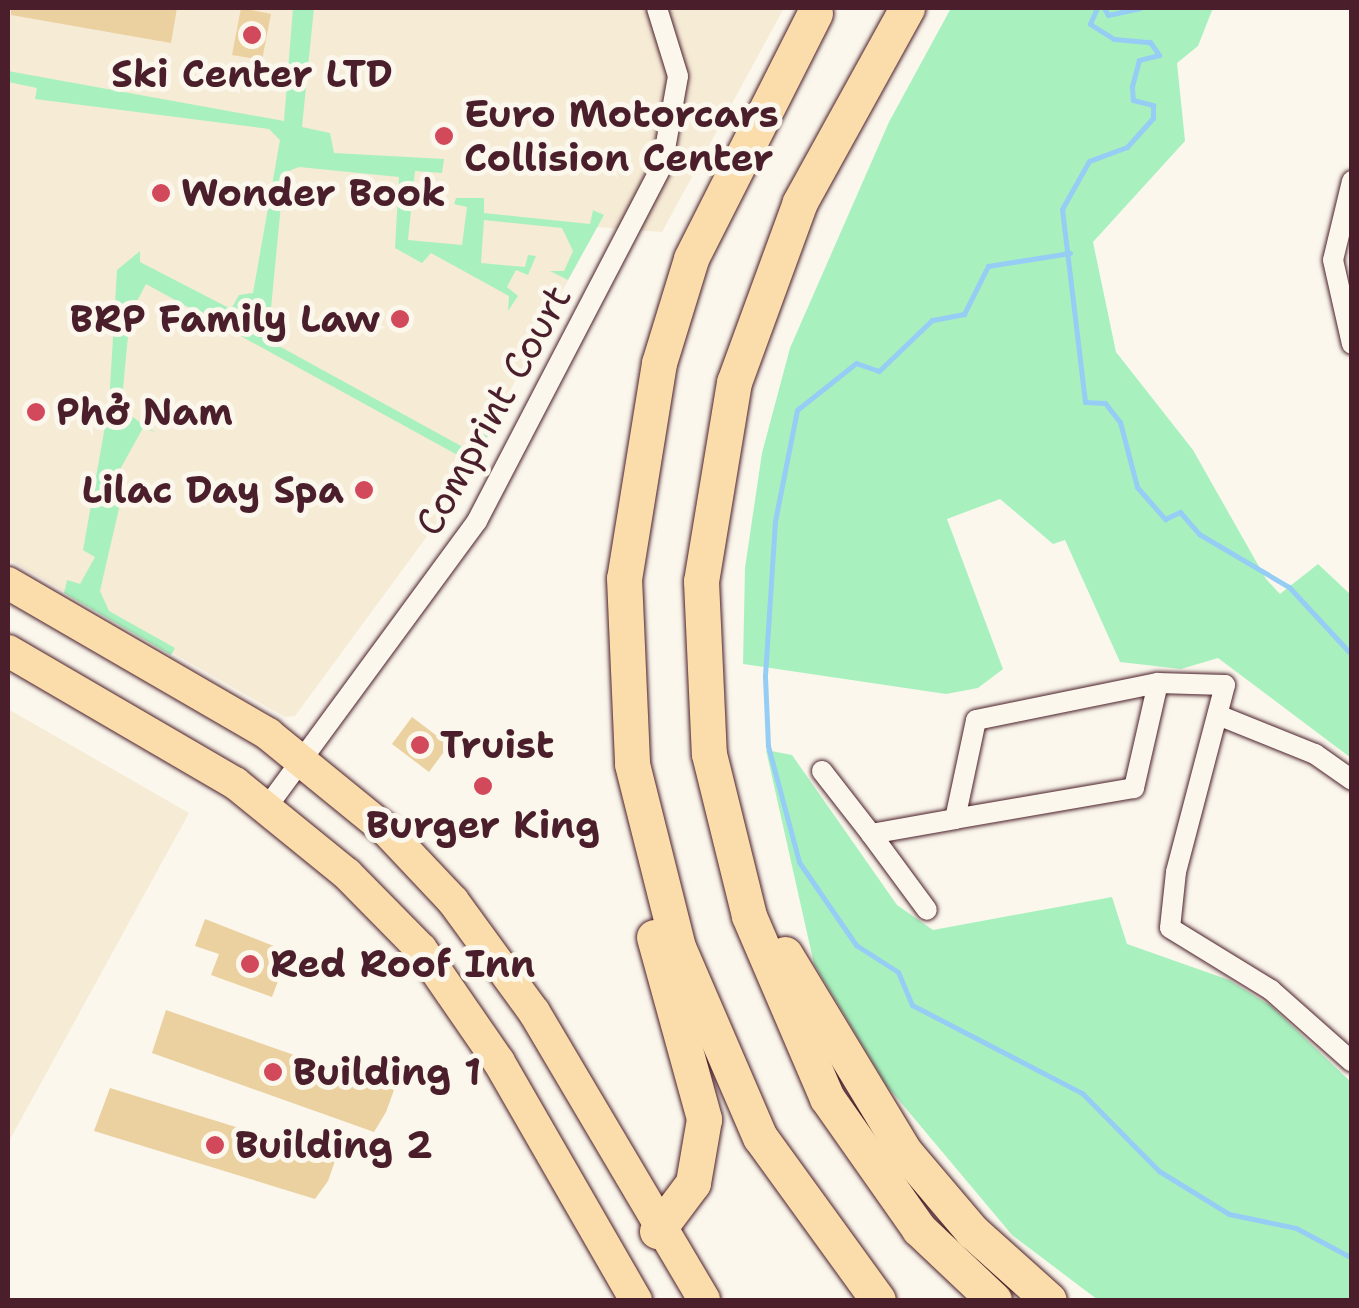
<!DOCTYPE html>
<meta charset="utf-8">
<style>
body{margin:0}
#map{position:relative;width:1359px;height:1308px;overflow:hidden;background:#fbf7ec;font-family:"Shantell Sans",sans-serif}
div>[style]{position:absolute}
.built>*{inset:0;background:#f6ebd5}
.green>*{inset:0;background:#a8f1bf}
.stream>*{height:5px;margin:-2.5px;padding:0 2.5px;transform-origin:2.5px;border-radius:2.5px;background:#95cdf4}
.building>*{inset:0;background:#ebd0a0}
.roads{filter:drop-shadow(0 0 2px #4a1f2b) drop-shadow(0 0 2px #4a1f2b)}
.street>*{height:20px;margin:-10px;padding:0 10px;transform-origin:10px;border-radius:10px;background:#fbf7ec}
.primary>*{height:32px;margin:-16px;padding:0 16px;transform-origin:16px;border-radius:16px;background:#faddab}
.highway>*{height:35px;margin:-17.5px;padding:0 17.5px;transform-origin:17.5px;border-radius:17.5px;background:#faddab}
.dots>*{width:28px;height:28px;translate:-50% -50%;box-sizing:border-box;border:5px solid #fbf7ec;border-radius:50%}
span{translate:-50% -50%;white-space:nowrap;text-align:center;line-height:1.15;-webkit-text-stroke:10px #fbf7ec;paint-order:stroke}
.poi-label{font-size:38px;color:#4a1f2b;font-weight:700}
.left{translate:0 -50%;text-align:left}
.right{translate:-100% -50%;text-align:right}
.street-label{font-size:38px;color:#4a1f2b}
.frame{position:absolute;inset:0;border:10px solid #4a1f2b;pointer-events:none}
</style>
<div id="map">
<div class="built">
<div style="clip-path:polygon(8px 8px,784px 8px,662px 232px,596px 227px,450px 505px,295px 716px,285px 717px,8px 559px)"></div>
<div style="clip-path:polygon(8px 709px,189px 813px,8px 1143px)"></div>
</div>
<div class="green">
<div style="clip-path:polygon(293px 8px,314px 8px,302px 127px,330px 133px,334px 153px,444px 159px,442px 173px,415px 171px,408px 240px,462px 245px,467px 207px,454px 204px,456px 198px,484px 198px,484px 213px,590px 224px,593px 210px,604px 215px,568px 280px,550px 271px,564px 271px,573px 251px,562px 228px,484px 220px,481px 263px,525px 267px,528px 255px,536px 256px,528px 275px,516px 270px,507px 287px,518px 296px,508px 311px,509px 296px,431px 253px,422px 263px,395px 248px,399px 177px,299px 167px,284px 173px,268px 340px,472px 452px,485px 412px,503px 406px,467px 478px,457px 472px,463px 458px,146px 284px,130px 315px,122px 399px,128px 414px,155px 432px,143px 428px,113px 482px,123px 491px,100px 591px,109px 611px,175px 648px,171px 655px,64px 593px,67px 580px,80px 584px,95px 557px,83px 550px,109px 404px,117px 270px,140px 251px,140px 262px,231px 309px,239px 295px,253px 293px,280px 140px,269px 129px,35px 99px,37px 88px,8px 82px,8px 71px,284px 121px)"></div>
<div style="clip-path:polygon(951px 8px,1213px 8px,1198px 46px,1177px 63px,1185px 141px,1093px 242px,1116px 352px,1193px 450px,1266px 579px,1280px 594px,1318px 564px,1351px 595px,1351px 758px,1218px 658px,1181px 669px,1120px 662px,1065px 540px,1053px 544px,1000px 499px,947px 519px,1003px 669px,978px 688px,946px 694px,743px 664px,745px 568px,762px 453px,790px 348px,889px 122px)"></div>
<div style="clip-path:polygon(766px 750px,792px 755px,897px 905px,933px 930px,1112px 897px,1127px 944px,1229px 980px,1271px 1006px,1351px 1082px,1351px 1300px,1098px 1300px,1012px 1235px,887px 1086px,814px 964px)"></div>
</div>
<div class="stream">
<div style="left:1097px;top:8px;width:17px;rotate:114deg"></div>
<div style="left:1090px;top:24px;width:28px;rotate:32deg"></div>
<div style="left:1114px;top:39px;width:36px;rotate:5deg"></div>
<div style="left:1150px;top:42px;width:16px;rotate:55deg"></div>
<div style="left:1159px;top:55px;width:21px;rotate:166deg"></div>
<div style="left:1139px;top:60px;width:28px;rotate:105deg"></div>
<div style="left:1132px;top:87px;width:13px;rotate:86deg"></div>
<div style="left:1133px;top:100px;width:21px;rotate:14deg"></div>
<div style="left:1153px;top:105px;width:13px;rotate:90deg"></div>
<div style="left:1153px;top:118px;width:39px;rotate:132deg"></div>
<div style="left:1127px;top:147px;width:40px;rotate:159.8deg"></div>
<div style="left:1089px;top:161px;width:55px;rotate:119.4deg"></div>
<div style="left:1062px;top:209px;width:194px;rotate:83.2deg"></div>
<div style="left:1085px;top:402px;width:20px;rotate:3deg"></div>
<div style="left:1105px;top:403px;width:24px;rotate:52deg"></div>
<div style="left:1120px;top:422px;width:67px;rotate:75.3deg"></div>
<div style="left:1137px;top:487px;width:43px;rotate:48.8deg"></div>
<div style="left:1165px;top:519px;width:17px;rotate:-25deg"></div>
<div style="left:1180px;top:512px;width:29px;rotate:49deg"></div>
<div style="left:1199px;top:534px;width:104px;rotate:30.5deg"></div>
<div style="left:1289px;top:587px;width:93px;rotate:47.2deg"></div>
<div style="left:1104px;top:8px;width:8px;rotate:60deg"></div>
<div style="left:1108px;top:15px;width:33px;rotate:-12deg"></div>
<div style="left:1070px;top:253px;width:83px;rotate:171deg"></div>
<div style="left:988px;top:266px;width:54px;rotate:116.6deg"></div>
<div style="left:964px;top:314px;width:33px;rotate:169deg"></div>
<div style="left:932px;top:320px;width:74px;rotate:136.1deg"></div>
<div style="left:879px;top:371px;width:24px;rotate:-161deg"></div>
<div style="left:856px;top:363px;width:75px;rotate:141.5deg"></div>
<div style="left:797px;top:410px;width:113px;rotate:101.2deg"></div>
<div style="left:775px;top:521px;width:156px;rotate:93.7deg"></div>
<div style="left:765px;top:677px;width:69px;rotate:87.5deg"></div>
<div style="left:768px;top:746px;width:120px;rotate:75deg"></div>
<div style="left:799px;top:862px;width:101px;rotate:55.5deg"></div>
<div style="left:856px;top:945px;width:50px;rotate:32.7deg"></div>
<div style="left:898px;top:972px;width:36px;rotate:67deg"></div>
<div style="left:912px;top:1005px;width:191px;rotate:27.4deg"></div>
<div style="left:1082px;top:1093px;width:110px;rotate:45.4deg"></div>
<div style="left:1159px;top:1171px;width:82px;rotate:31.6deg"></div>
<div style="left:1229px;top:1214px;width:68px;rotate:11.8deg"></div>
<div style="left:1296px;top:1228px;width:64px;rotate:28.2deg"></div>
</div>
<div class="building">
<div style="clip-path:polygon(11px 8px,177px 8px,171px 43px,11px 15px)"></div>
<div style="clip-path:polygon(241px 8px,271px 14px,262px 60px,232px 55px)"></div>
<div style="clip-path:polygon(412px 717px,449px 745px,429px 772px,392px 744px)"></div>
<div style="clip-path:polygon(205px 919px,289px 952px,272px 997px,211px 975px,219px 954px,195px 946px)"></div>
<div style="clip-path:polygon(166px 1010px,394px 1090px,386px 1112px,374px 1132px,152px 1053px)"></div>
<div style="clip-path:polygon(110px 1088px,336px 1158px,328px 1181px,315px 1199px,94px 1131px)"></div>
</div>
<div class="roads">
<div class="street">
<div style="left:1352px;top:181px;width:81px;rotate:103.5deg"></div>
<div style="left:1333px;top:260px;width:86px;rotate:77.3deg"></div>
<div style="left:1158px;top:683px;width:108px;rotate:102.9deg"></div>
<div style="left:1134px;top:788px;width:182px;rotate:170.2deg"></div>
<div style="left:955px;top:819px;width:101px;rotate:-78deg"></div>
<div style="left:976px;top:720px;width:186px;rotate:-11.5deg"></div>
<div style="left:1158px;top:683px;width:67px;rotate:1.7deg"></div>
<div style="left:1225px;top:685px;width:193px;rotate:104.7deg"></div>
<div style="left:1176px;top:872px;width:56px;rotate:96.1deg"></div>
<div style="left:1170px;top:928px;width:119px;rotate:31.5deg"></div>
<div style="left:1271px;top:990px;width:108px;rotate:41.6deg"></div>
<div style="left:1218px;top:715px;width:105px;rotate:21.9deg"></div>
<div style="left:1315px;top:754px;width:45px;rotate:35.1deg"></div>
<div style="left:822px;top:771px;width:80px;rotate:52.1deg"></div>
<div style="left:871px;top:834px;width:85px;rotate:-10.1deg"></div>
<div style="left:267px;top:807px;width:355px;rotate:-53.7deg"></div>
<div style="left:477px;top:521px;width:400px;rotate:-62.5deg"></div>
<div style="left:662px;top:166px;width:91px;rotate:-79.9deg"></div>
<div style="left:678px;top:76px;width:71px;rotate:-107.2deg"></div>
<div style="left:871px;top:834px;width:94px;rotate:53.6deg"></div>
</div>
<div class="primary">
<div style="left:8px;top:583px;width:301px;rotate:30.1deg"></div>
<div style="left:268px;top:734px;width:154px;rotate:39.2deg"></div>
<div style="left:387px;top:831px;width:96px;rotate:46.7deg"></div>
<div style="left:453px;top:901px;width:137px;rotate:53.9deg"></div>
<div style="left:534px;top:1012px;width:334px;rotate:59.4deg"></div>
<div style="left:8px;top:651px;width:263px;rotate:30.2deg"></div>
<div style="left:235px;top:783px;width:144px;rotate:39.1deg"></div>
<div style="left:347px;top:874px;width:105px;rotate:45.4deg"></div>
<div style="left:421px;top:949px;width:137px;rotate:55.4deg"></div>
<div style="left:499px;top:1062px;width:275px;rotate:60.1deg"></div>
</div>
<div class="highway">
<div style="left:907px;top:8px;width:222px;rotate:118.9deg"></div>
<div style="left:800px;top:202px;width:192px;rotate:110.1deg"></div>
<div style="left:734px;top:382px;width:202px;rotate:99.4deg"></div>
<div style="left:701px;top:581px;width:173px;rotate:87.4deg"></div>
<div style="left:709px;top:754px;width:167px;rotate:76.1deg"></div>
<div style="left:749px;top:916px;width:198px;rotate:66.8deg"></div>
<div style="left:827px;top:1098px;width:160px;rotate:54.9deg"></div>
<div style="left:919px;top:1229px;width:103px;rotate:43.4deg"></div>
<div style="left:815px;top:13px;width:275px;rotate:116.8deg"></div>
<div style="left:691px;top:259px;width:109px;rotate:107.1deg"></div>
<div style="left:659px;top:363px;width:218px;rotate:99.2deg"></div>
<div style="left:624px;top:578px;width:186px;rotate:87.5deg"></div>
<div style="left:632px;top:764px;width:189px;rotate:75.9deg"></div>
<div style="left:678px;top:947px;width:207px;rotate:66.7deg"></div>
<div style="left:760px;top:1137px;width:201px;rotate:54.1deg"></div>
<div style="left:654px;top:937px;width:189px;rotate:74.6deg"></div>
<div style="left:704px;top:1119px;width:65px;rotate:99.8deg"></div>
<div style="left:693px;top:1183px;width:60px;rotate:126.9deg"></div>
<div style="left:785px;top:954px;width:232px;rotate:58.8deg"></div>
<div style="left:905px;top:1152px;width:104px;rotate:49.7deg"></div>
<div style="left:972px;top:1231px;width:103px;rotate:41.9deg"></div>
</div>
</div>
<div class="dots">
<div style="left:252px;top:35px;background:#d1495b"></div>
<div style="left:444px;top:136px;background:#d1495b"></div>
<div style="left:161px;top:193px;background:#d1495b"></div>
<div style="left:400px;top:319px;background:#d1495b"></div>
<div style="left:36px;top:412px;background:#d1495b"></div>
<div style="left:364px;top:490px;background:#d1495b"></div>
<div style="left:420px;top:745px;background:#d1495b"></div>
<div style="left:483px;top:786px;background:#d1495b"></div>
<div style="left:250px;top:964px;background:#d1495b"></div>
<div style="left:273px;top:1072px;background:#d1495b"></div>
<div style="left:215px;top:1145px;background:#d1495b"></div>
</div>
<div class="poi-label">
<span style="left:252px;top:74px">Ski Center LTD</span>
<span class="left" style="left:464px;top:136px">Euro Motorcars<br>Collision Center</span>
<span class="left" style="left:181px;top:193px">Wonder Book</span>
<span class="right" style="left:380px;top:319px">BRP Family Law</span>
<span class="left" style="left:56px;top:412px">Phở Nam</span>
<span class="right" style="left:344px;top:490px">Lilac Day Spa</span>
<span class="left" style="left:440px;top:745px">Truist</span>
<span style="left:483px;top:825px">Burger King</span>
<span class="left" style="left:270px;top:964px">Red Roof Inn</span>
<span class="left" style="left:293px;top:1072px">Building 1</span>
<span class="left" style="left:235px;top:1145px">Building 2</span>
</div>
<div class="street-label">
<span style="left:493px;top:410px;rotate:-61deg">Comprint Court</span>
</div>
<div class="frame"></div>
</div>
